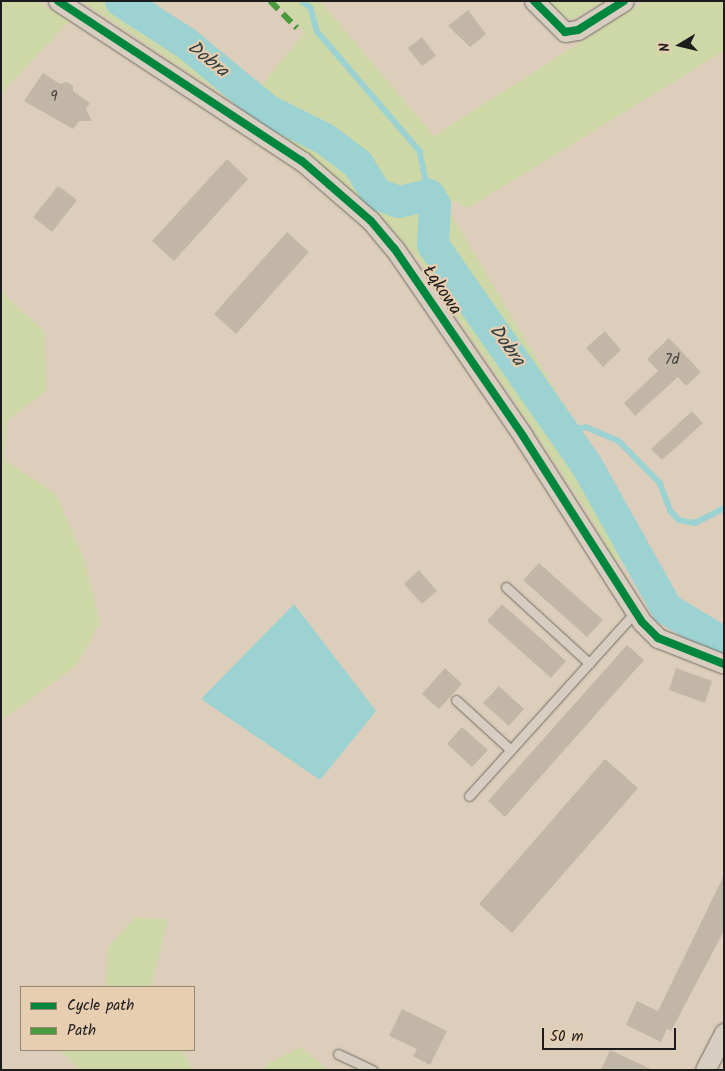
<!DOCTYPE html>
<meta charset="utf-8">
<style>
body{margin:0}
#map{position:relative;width:725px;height:1071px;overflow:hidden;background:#dcceba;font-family:Kalam,sans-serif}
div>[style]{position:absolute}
.green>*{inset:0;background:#ced8a7}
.water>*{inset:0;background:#9dd2d2}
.stream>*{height:5.5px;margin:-2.75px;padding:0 2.75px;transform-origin:2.75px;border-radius:2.75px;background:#9dd2d2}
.river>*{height:32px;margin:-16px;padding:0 16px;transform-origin:16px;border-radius:16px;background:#9dd2d2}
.building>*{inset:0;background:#c2b7a7}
.roads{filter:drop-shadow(0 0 1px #726c63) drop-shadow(0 0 1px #726c63)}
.lane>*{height:9px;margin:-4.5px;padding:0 4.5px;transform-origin:4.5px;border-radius:4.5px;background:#d7cdc1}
.street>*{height:19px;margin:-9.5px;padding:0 9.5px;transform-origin:9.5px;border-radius:9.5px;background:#d7cdc1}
.quiet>*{height:6px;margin-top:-3px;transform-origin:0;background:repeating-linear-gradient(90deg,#4c9a3e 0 12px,transparent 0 18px)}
.cycleway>*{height:8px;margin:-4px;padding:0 4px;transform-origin:4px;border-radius:4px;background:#00873e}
span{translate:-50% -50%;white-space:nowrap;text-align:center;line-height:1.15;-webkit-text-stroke:4.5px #e8ceb0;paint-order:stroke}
.number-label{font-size:15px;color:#46433f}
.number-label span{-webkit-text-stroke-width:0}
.street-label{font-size:18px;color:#1c1c1c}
.water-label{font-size:19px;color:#304143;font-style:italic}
.frame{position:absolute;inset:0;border:2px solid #1c1c1c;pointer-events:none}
.legend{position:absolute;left:20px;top:986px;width:175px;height:65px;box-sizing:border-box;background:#e8ceb0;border:1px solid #968775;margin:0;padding:6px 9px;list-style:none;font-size:15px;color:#1c1c1c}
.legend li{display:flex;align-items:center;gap:10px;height:25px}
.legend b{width:25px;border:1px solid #968775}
.north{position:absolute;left:655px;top:20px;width:50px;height:50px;-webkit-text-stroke:4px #e8ceb0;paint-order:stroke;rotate:261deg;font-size:14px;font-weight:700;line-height:20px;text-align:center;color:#1c1c1c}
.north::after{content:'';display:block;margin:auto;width:18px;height:22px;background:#1c1c1c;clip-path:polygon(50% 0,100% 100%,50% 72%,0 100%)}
.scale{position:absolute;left:542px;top:1028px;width:134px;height:22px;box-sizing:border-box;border:2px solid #1c1c1c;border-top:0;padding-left:6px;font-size:15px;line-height:18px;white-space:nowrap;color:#1c1c1c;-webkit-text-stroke:4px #e8ceb0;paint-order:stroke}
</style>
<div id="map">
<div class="green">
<div style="clip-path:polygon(1px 1px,37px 1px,69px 21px,1px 94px)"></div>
<div style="clip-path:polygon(82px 1px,147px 1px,261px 86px,305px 32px,275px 1px,320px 1px,434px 136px,645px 1px,724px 1px,724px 51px,468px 208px,422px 185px,451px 214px,653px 555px,614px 560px,588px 512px,521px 411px,418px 259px,379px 213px,316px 161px,246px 110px)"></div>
<div style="clip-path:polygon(546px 1px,605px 1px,572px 19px,558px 16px)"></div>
<div style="clip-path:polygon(1px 291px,44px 331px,46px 391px,7px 421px,3px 459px,55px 493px,83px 556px,100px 622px,77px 665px,1px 721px)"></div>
<div style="clip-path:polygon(134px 918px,168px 919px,151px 987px,106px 987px,108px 948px)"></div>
<div style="clip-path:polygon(301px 1047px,328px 1070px,262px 1070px,269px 1063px)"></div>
<div style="clip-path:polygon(60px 1050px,183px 1050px,192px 1070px,80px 1070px)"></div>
</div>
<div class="water">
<div style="clip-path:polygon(294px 604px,376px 711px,320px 780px,201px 699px)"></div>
</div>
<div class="stream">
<div style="left:302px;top:1px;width:11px;rotate:38deg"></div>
<div style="left:311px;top:8px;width:24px;rotate:75deg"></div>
<div style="left:317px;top:31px;width:158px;rotate:49.4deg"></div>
<div style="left:420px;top:151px;width:45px;rotate:78.4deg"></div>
<div style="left:564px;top:431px;width:22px;rotate:-10deg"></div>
<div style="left:586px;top:427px;width:36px;rotate:23deg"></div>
<div style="left:619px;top:441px;width:59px;rotate:45.7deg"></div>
<div style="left:660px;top:483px;width:30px;rotate:69deg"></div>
<div style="left:671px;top:511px;width:12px;rotate:48deg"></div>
<div style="left:679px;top:520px;width:16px;rotate:11deg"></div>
<div style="left:695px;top:523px;width:33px;rotate:-27deg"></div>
</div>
<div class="river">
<div style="left:121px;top:1px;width:77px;rotate:32.9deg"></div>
<div style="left:186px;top:43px;width:105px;rotate:39.6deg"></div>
<div style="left:267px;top:110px;width:65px;rotate:26.6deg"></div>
<div style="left:325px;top:139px;width:41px;rotate:37.1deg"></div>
<div style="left:358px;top:164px;width:36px;rotate:58deg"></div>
<div style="left:377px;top:194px;width:23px;rotate:20deg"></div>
<div style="left:399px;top:202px;width:31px;rotate:-13deg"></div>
<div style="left:429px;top:195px;width:12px;rotate:59deg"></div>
<div style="left:435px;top:205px;width:40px;rotate:92.9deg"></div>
<div style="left:433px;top:245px;width:267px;rotate:55.1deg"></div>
<div style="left:586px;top:464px;width:166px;rotate:60.8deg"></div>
<div style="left:667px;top:609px;width:66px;rotate:30.8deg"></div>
</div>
<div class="building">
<div style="clip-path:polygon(468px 10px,486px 34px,470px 47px,448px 26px)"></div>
<div style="clip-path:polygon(422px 37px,436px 56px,422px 66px,408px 48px)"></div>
<div style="clip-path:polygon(43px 73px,60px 84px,67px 82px,73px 86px,73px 91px,90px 103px,86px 109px,92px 121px,79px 121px,73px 129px,24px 101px)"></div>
<div style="clip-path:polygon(227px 159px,248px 179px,174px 261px,152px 241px)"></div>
<div style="clip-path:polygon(58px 186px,77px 200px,52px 232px,33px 217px)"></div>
<div style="clip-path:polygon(287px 232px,309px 252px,236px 334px,214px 314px)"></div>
<div style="clip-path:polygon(605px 331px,621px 350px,603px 367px,586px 348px)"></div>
<div style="clip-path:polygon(669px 338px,701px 372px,686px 386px,678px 377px,635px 416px,624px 403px,658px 371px,647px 359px)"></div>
<div style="clip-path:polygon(692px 411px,703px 423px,662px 460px,651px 449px)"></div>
<div style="clip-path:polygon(539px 563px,603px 620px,587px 637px,523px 580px)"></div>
<div style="clip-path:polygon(419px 570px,437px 591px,422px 604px,404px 584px)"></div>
<div style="clip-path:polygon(502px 604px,566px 661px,551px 678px,487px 621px)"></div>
<div style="clip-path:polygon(627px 645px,644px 660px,505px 817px,488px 801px)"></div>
<div style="clip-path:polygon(445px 668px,462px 684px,439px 709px,422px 694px)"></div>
<div style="clip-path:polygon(676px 668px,712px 681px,705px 703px,669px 690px)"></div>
<div style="clip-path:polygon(499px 686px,524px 709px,509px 726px,483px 703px)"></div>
<div style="clip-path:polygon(462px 727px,488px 750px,472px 767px,447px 744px)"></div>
<div style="clip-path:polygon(605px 759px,638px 788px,512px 933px,479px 904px)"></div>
<div style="clip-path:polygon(724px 875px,724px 931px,671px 1031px,667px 1029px,661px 1042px,626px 1025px,637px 1001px,658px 1011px)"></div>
<div style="clip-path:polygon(402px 1009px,447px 1031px,430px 1065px,413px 1056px,417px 1049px,389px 1036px)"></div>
<div style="clip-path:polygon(610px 1050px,653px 1070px,601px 1070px)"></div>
</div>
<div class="roads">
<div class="lane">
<div style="left:506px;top:587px;width:113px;rotate:42.5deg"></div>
<div style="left:456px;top:700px;width:74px;rotate:42.3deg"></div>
<div style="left:469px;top:796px;width:248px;rotate:-47.9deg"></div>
<div style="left:338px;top:1054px;width:38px;rotate:25deg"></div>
</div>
<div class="street">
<div style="left:58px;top:1px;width:292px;rotate:33.3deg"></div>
<div style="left:302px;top:161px;width:91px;rotate:41deg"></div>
<div style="left:371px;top:221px;width:35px;rotate:50deg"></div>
<div style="left:394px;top:248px;width:228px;rotate:55.5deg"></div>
<div style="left:523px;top:436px;width:221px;rotate:57.4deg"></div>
<div style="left:642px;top:622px;width:23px;rotate:45deg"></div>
<div style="left:658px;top:638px;width:71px;rotate:21.5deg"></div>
<div style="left:534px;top:1px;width:44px;rotate:45deg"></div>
<div style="left:565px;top:32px;width:13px;rotate:-9deg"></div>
<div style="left:578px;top:30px;width:54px;rotate:-32.2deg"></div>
<div style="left:705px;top:1070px;width:42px;rotate:-62.8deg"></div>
</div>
</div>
<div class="quiet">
<div style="left:270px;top:1px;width:38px;rotate:45deg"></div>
</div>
<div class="cycleway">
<div style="left:58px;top:1px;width:292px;rotate:33.3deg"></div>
<div style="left:302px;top:161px;width:91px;rotate:41deg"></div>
<div style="left:371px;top:221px;width:35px;rotate:50deg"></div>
<div style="left:394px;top:248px;width:228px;rotate:55.5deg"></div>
<div style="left:523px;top:436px;width:221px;rotate:57.4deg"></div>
<div style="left:642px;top:622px;width:23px;rotate:45deg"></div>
<div style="left:658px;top:638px;width:71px;rotate:21.5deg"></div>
<div style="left:534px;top:1px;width:44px;rotate:45deg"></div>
<div style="left:565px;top:32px;width:13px;rotate:-9deg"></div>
<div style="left:578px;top:30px;width:54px;rotate:-32.2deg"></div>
</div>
<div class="number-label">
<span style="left:54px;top:98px">9</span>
<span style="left:672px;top:361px">7d</span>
</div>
<div class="street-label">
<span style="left:441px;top:291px;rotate:56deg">Łąkowa</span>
</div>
<div class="water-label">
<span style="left:207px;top:60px;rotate:39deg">Dobra</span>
<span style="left:506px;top:346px;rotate:54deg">Dobra</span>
</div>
<div class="frame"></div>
<ul class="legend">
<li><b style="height:6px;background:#00873e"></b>Cycle path</li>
<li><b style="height:6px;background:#4c9a3e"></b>Path</li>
</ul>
<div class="north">N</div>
<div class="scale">50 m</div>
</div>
